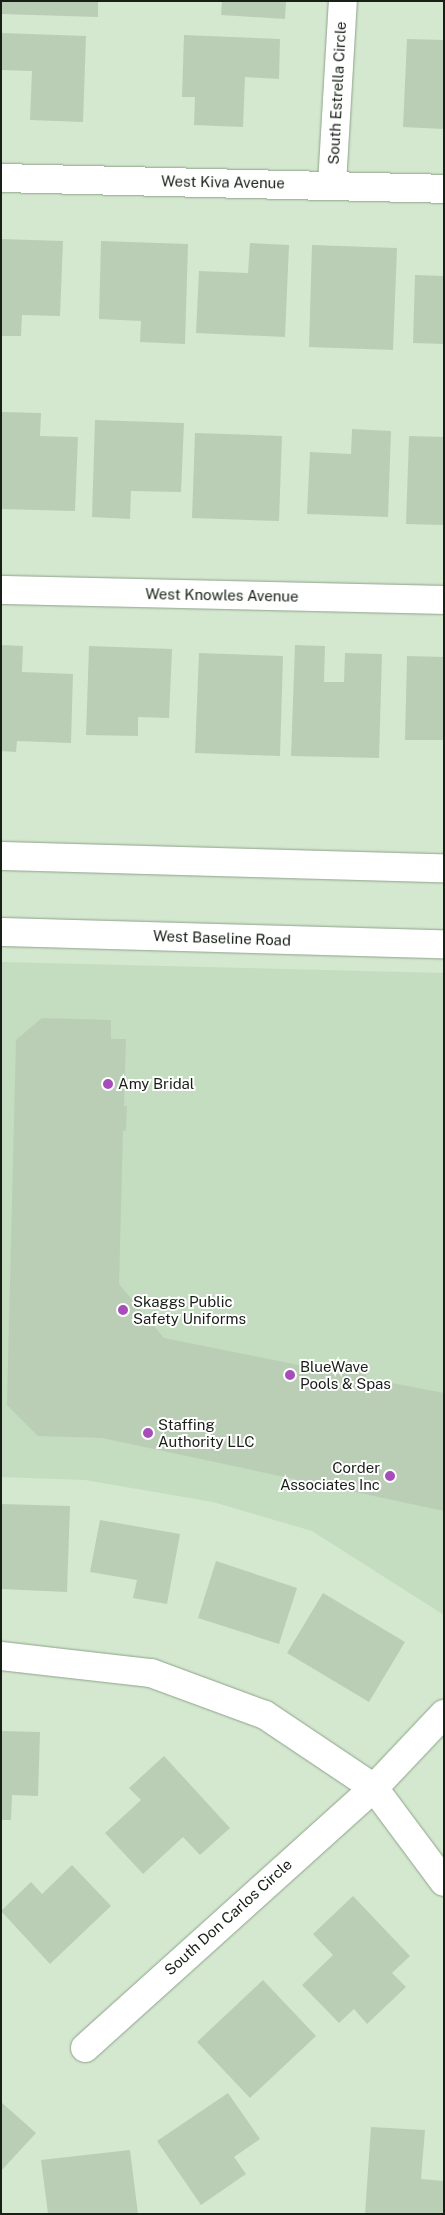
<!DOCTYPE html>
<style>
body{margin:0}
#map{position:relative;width:445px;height:2215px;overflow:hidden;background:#d3e8cf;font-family:"Public Sans",sans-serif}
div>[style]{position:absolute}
.built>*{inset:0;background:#c4dcbf}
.building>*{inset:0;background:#baceb6}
.roads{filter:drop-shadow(0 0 1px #8fa28b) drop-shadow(0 0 1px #8fa28b)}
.street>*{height:28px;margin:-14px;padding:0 14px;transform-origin:14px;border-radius:14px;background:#fff}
.primary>*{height:28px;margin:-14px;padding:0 14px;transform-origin:14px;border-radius:14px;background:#fff}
.dots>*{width:14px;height:14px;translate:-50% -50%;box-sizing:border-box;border:2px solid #fff;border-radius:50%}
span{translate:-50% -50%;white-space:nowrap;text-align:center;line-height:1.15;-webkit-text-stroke:4px #fff;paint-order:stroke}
.street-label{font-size:15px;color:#181f17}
.poi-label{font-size:15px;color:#181f17}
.left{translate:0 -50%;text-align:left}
.right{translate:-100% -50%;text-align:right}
.frame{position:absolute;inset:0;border:2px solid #181f17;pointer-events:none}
</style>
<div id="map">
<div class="built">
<div style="clip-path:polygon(1px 962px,444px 973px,444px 1615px,312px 1531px,213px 1502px,85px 1480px,1px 1477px)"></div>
</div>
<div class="building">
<div style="clip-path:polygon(1px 1px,98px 1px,98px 17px,1px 14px)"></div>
<div style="clip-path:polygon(222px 1px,286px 1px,285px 19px,221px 15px)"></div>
<div style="clip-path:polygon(1px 33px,86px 36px,83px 122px,30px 120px,32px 71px,1px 70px)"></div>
<div style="clip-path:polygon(184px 35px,280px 39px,279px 79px,245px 77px,243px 127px,194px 125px,195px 97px,182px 97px)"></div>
<div style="clip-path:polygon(407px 39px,444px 40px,444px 129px,403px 127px)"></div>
<div style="clip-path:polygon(1px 239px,63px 241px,60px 316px,22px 315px,21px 336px,1px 336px)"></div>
<div style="clip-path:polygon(101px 241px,188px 244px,185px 344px,140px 342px,141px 321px,99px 319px)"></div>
<div style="clip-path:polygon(250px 243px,289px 245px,285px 337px,196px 333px,199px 271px,248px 273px)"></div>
<div style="clip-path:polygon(312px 245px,397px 248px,393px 350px,309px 347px)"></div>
<div style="clip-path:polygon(415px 275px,444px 276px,444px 344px,413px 343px)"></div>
<div style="clip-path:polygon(1px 412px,41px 413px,40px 436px,78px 437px,75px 511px,1px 509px)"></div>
<div style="clip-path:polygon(95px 420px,184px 423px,181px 492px,131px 491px,130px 519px,92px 517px)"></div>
<div style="clip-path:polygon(352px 429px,391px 431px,388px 517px,307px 514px,310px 452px,351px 454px)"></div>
<div style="clip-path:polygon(195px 433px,282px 436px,279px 521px,192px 518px)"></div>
<div style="clip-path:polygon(409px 436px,444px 437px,444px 525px,406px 524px)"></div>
<div style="clip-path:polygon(1px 645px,23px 646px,22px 672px,73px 674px,71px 743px,17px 741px,16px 752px,1px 751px)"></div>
<div style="clip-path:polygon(295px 645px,325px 646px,324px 682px,344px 682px,345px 653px,382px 654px,379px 758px,291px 756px)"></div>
<div style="clip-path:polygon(89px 646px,172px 649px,169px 718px,138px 717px,138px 736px,86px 735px)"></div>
<div style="clip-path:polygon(199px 653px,283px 656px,280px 756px,195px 753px)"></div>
<div style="clip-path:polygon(407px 656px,444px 657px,444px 740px,405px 740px)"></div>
<div style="clip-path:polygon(42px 1018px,111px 1020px,111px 1039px,126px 1039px,124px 1106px,127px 1106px,126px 1131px,123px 1131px,119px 1284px,164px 1338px,333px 1372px,334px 1367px,366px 1373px,366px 1378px,444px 1393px,444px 1511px,102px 1438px,38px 1436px,7px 1405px,16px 1040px)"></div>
<div style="clip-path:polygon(1px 1504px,70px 1506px,67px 1592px,1px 1589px)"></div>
<div style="clip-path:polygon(100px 1520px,180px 1534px,167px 1604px,133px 1598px,137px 1580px,90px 1572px)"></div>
<div style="clip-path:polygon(216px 1561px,297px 1588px,279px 1644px,198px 1618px)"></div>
<div style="clip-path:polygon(323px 1593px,405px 1642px,369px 1702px,287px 1653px)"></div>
<div style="clip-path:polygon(1px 1731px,40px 1732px,38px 1796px,12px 1795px,11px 1820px,1px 1820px)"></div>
<div style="clip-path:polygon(164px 1756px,230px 1828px,200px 1855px,183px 1837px,143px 1874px,105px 1833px,141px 1800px,129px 1788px)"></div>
<div style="clip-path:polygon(72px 1865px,111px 1906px,50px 1964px,1px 1911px,31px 1882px,42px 1894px)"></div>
<div style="clip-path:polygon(353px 1896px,410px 1956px,392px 1973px,406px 1987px,367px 2024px,354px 2009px,339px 2023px,302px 1985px,333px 1955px,313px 1934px)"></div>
<div style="clip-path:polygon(263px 1980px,316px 2036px,250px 2098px,197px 2042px)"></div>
<div style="clip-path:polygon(228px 2093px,260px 2139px,234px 2157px,246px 2174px,201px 2205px,157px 2141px)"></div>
<div style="clip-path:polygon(1px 2102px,36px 2133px,1px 2171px)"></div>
<div style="clip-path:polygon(371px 2127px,425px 2130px,421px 2179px,444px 2181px,444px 2214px,365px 2214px)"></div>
<div style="clip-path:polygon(130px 2150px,138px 2214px,48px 2214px,41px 2160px)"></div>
</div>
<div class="roads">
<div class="street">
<div style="left:1px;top:178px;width:443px;rotate:1.4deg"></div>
<div style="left:332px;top:184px;width:183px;rotate:-86.6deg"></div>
<div style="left:1px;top:590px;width:443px;rotate:1.3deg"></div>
<div style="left:1px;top:1656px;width:151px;rotate:6.5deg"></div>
<div style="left:151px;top:1673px;width:121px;rotate:20.2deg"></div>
<div style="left:265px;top:1715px;width:131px;rotate:33.8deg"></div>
<div style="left:374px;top:1788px;width:117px;rotate:53.3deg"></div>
<div style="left:85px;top:2048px;width:389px;rotate:-42deg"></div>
<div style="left:374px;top:1788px;width:102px;rotate:-46.6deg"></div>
</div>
<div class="primary">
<div style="left:1px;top:856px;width:443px;rotate:1.6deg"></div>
<div style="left:1px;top:932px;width:443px;rotate:1.6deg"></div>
</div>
</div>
<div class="dots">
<div style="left:108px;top:1084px;background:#a64db9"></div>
<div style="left:123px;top:1310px;background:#a64db9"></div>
<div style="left:290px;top:1375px;background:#a64db9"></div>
<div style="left:148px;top:1433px;background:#a64db9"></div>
<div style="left:390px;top:1476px;background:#a64db9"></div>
</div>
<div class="street-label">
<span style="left:337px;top:93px;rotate:-87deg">South Estrella Circle</span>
<span style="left:223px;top:182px;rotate:1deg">West Kiva Avenue</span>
<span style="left:222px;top:595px;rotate:1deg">West Knowles Avenue</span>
<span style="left:222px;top:938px;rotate:2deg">West Baseline Road</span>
<span style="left:228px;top:1917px;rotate:-42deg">South Don Carlos Circle</span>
</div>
<div class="poi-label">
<span class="left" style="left:118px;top:1084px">Amy Bridal</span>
<span class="left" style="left:133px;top:1310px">Skaggs Public<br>Safety Uniforms</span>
<span class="left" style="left:300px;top:1375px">BlueWave<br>Pools &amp; Spas</span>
<span class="left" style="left:158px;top:1433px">Staffing<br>Authority LLC</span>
<span class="right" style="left:380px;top:1476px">Corder<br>Associates Inc</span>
</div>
<div class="frame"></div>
</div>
